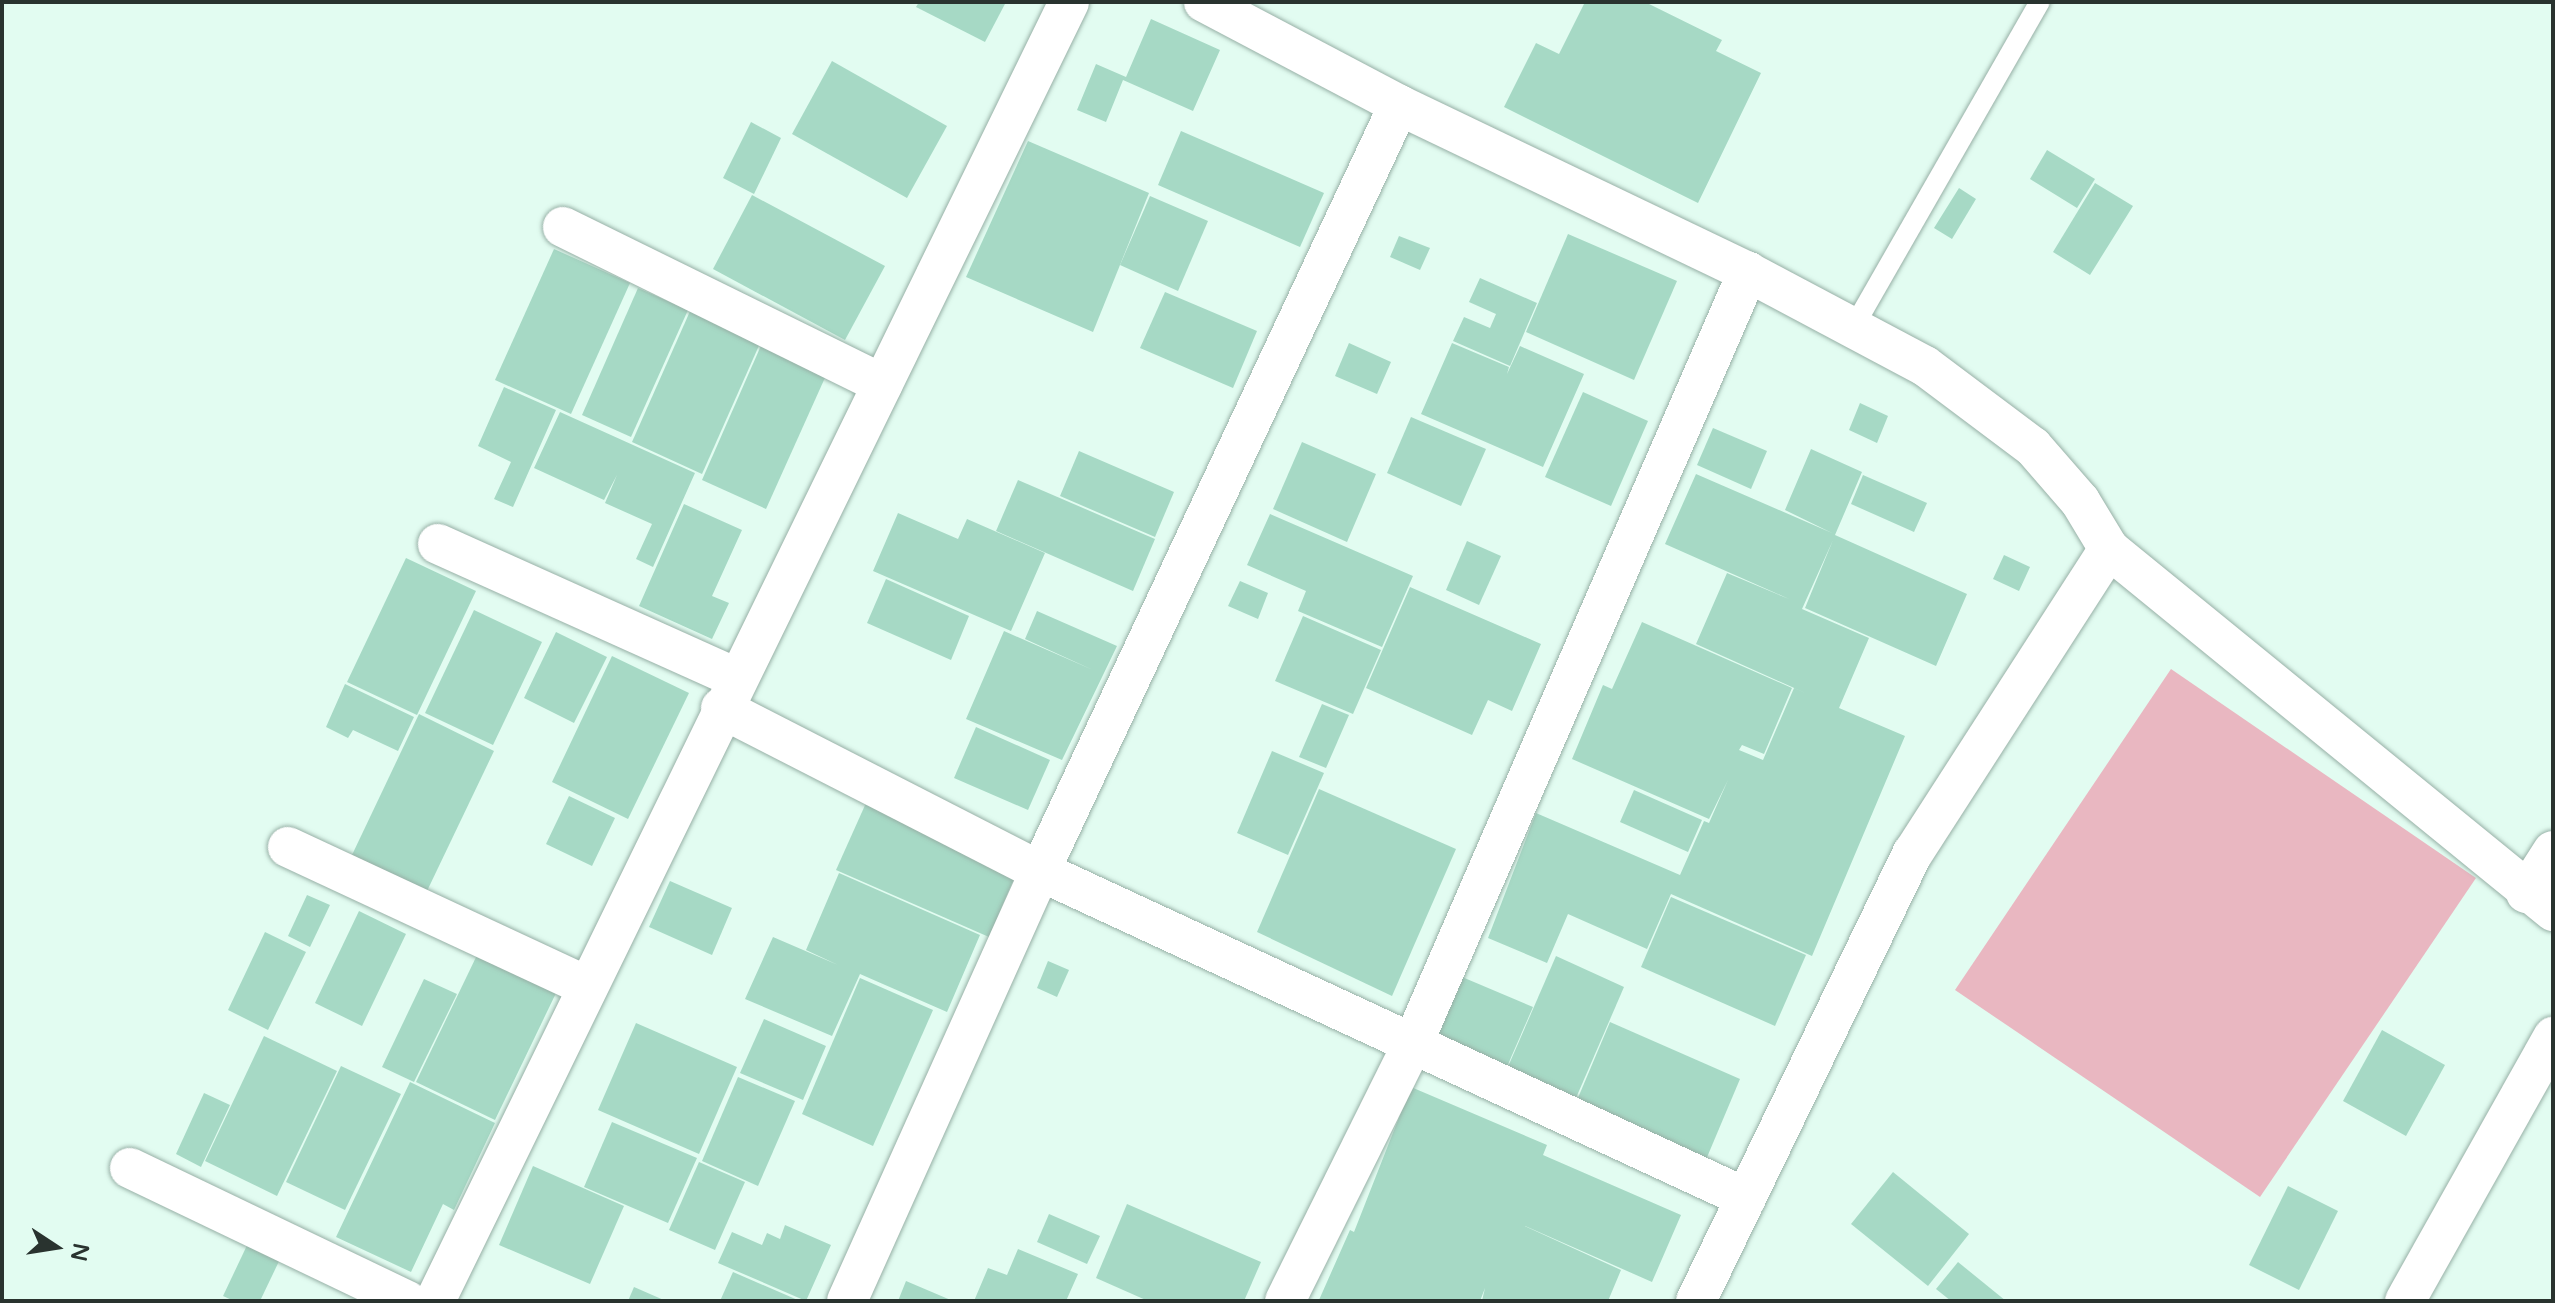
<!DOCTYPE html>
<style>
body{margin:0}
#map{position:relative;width:2555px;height:1303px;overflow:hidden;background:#e2fcf1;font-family:"Varela Round",sans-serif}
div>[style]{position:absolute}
.green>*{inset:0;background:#e9b7c1}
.building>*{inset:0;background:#a6d9c5}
.roads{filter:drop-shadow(0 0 2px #97b0a6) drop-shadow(0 0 2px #97b0a6)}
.service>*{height:20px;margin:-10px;padding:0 10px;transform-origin:10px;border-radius:10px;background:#fff}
.minor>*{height:40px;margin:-20px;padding:0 20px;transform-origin:20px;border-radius:20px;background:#fff}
span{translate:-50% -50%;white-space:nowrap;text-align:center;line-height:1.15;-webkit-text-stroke:7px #e2fcf1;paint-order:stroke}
.frame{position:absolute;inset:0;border:4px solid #29332f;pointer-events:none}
.north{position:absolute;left:16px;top:1207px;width:80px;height:80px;-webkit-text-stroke:6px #e2fcf1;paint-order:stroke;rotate:102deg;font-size:22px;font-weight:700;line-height:32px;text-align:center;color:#29332f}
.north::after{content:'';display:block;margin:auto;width:28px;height:36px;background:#29332f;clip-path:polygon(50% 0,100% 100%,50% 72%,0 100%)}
</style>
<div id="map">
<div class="green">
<div style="clip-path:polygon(2171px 669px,2476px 878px,2260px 1197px,1955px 990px)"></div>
</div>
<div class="building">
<div style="clip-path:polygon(919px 2px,1006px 2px,985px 42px,916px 7px)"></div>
<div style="clip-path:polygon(1585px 2px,1645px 2px,1722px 40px,1716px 51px,1761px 73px,1698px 203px,1504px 107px,1536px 43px,1559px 54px)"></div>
<div style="clip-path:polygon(1151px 19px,1220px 50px,1193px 111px,1123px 80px,1106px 122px,1077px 110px,1096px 64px,1126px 77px)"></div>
<div style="clip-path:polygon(832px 61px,947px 126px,907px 198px,792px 134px)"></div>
<div style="clip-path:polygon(751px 122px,781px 138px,754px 194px,723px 178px)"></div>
<div style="clip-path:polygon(1181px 131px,1324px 193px,1300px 247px,1158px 185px)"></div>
<div style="clip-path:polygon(1028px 141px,1149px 193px,1093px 332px,966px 277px)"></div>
<div style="clip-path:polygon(2047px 150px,2095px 179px,2077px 208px,2030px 179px)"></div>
<div style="clip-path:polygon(2095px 183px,2133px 206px,2090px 275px,2053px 252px)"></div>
<div style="clip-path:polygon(1959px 188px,1976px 199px,1952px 239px,1934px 228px)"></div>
<div style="clip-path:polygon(752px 195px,885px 266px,845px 340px,713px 269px)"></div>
<div style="clip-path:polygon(1150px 196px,1208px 221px,1178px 291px,1120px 265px)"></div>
<div style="clip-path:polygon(1568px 234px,1677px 281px,1634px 380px,1526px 332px)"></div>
<div style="clip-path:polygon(1399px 236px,1430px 248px,1420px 270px,1390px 257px)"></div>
<div style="clip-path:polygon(554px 249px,630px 283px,571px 414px,495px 380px)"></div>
<div style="clip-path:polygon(1480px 278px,1537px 303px,1510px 366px,1453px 341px,1464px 317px,1490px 328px,1496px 314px,1469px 302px)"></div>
<div style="clip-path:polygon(638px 288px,688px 310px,631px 437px,582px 415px)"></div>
<div style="clip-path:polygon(1165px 292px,1257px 331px,1233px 388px,1140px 348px)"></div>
<div style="clip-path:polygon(691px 309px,761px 341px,702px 474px,632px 442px)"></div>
<div style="clip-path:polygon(763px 341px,828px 371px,766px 509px,702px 480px)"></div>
<div style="clip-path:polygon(1349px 343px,1391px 362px,1377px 394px,1335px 376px)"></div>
<div style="clip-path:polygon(1452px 343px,1509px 367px,1507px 374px,1520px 346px,1584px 374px,1543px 467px,1421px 414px)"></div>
<div style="clip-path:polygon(504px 387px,556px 410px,513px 507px,494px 499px,511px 462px,478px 446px)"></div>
<div style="clip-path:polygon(1583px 392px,1648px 421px,1611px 506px,1545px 477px)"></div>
<div style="clip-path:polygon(1860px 403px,1888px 416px,1877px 443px,1849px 430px)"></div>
<div style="clip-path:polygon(560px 412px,695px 473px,653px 567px,636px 559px,652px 524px,605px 503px,617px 475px,604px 500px,534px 468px)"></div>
<div style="clip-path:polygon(1411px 417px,1486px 449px,1461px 506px,1387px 473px)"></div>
<div style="clip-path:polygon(1713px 428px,1767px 451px,1751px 489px,1697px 465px)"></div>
<div style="clip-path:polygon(1302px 442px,1376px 474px,1347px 542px,1273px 509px)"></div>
<div style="clip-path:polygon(1811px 449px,1862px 472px,1835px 535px,1967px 594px,1936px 666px,1805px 608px,1833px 540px,1802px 609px,1869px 638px,1839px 708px,1905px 736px,1812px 956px,1671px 894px,1647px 949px,1568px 914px,1547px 963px,1488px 938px,1536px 813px,1680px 875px,1704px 821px,1709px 823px,1728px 780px,1709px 819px,1572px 759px,1603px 685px,1612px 689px,1642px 622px,1792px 688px,1764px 754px,1742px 745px,1739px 750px,1763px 760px,1794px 688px,1812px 696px,1696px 644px,1727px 573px,1789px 599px,1665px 544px,1696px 474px,1832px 533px,1785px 510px)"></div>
<div style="clip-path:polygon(1079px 451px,1174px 492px,1155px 537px,1060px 496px)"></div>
<div style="clip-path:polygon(1863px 475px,1927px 503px,1914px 532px,1851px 504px)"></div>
<div style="clip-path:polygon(1018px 480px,1155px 539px,1133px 591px,996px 531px)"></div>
<div style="clip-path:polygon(684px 504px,742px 530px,712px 596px,729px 603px,712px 639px,639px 606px)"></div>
<div style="clip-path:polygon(898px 513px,958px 539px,967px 519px,1045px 553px,1011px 631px,873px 571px)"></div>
<div style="clip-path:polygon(1270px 514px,1413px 576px,1382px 647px,1298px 611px,1306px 591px,1247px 565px)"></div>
<div style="clip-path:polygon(1467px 541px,1501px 556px,1479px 605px,1446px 590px)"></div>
<div style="clip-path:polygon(2004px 555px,2030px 567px,2019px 591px,1993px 579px)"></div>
<div style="clip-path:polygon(406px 558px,476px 591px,417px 715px,347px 682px)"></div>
<div style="clip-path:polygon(886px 579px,969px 616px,951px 660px,867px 623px)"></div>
<div style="clip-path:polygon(1240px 581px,1268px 593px,1258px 619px,1228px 606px)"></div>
<div style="clip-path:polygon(1410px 587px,1541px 644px,1512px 711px,1488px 700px,1472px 735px,1366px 688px)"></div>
<div style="clip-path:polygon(474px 610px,542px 642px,493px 745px,425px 713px)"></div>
<div style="clip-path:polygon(1037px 611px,1117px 646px,1062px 760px,966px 719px,1004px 631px,1093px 670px,1025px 639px)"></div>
<div style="clip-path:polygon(1303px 616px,1381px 650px,1353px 714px,1275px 681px)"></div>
<div style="clip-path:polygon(556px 632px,607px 657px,574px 723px,524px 698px)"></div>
<div style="clip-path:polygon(612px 656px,689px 693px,628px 819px,552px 782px)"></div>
<div style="clip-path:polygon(345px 684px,414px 717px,398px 751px,353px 730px,348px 738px,326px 727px)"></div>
<div style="clip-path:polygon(1322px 704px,1349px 715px,1326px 768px,1299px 757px)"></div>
<div style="clip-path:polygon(419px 714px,494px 751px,427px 891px,352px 855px)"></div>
<div style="clip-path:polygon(976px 727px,1050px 760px,1028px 810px,954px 778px)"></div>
<div style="clip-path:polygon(1272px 751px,1324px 773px,1288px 855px,1237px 833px)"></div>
<div style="clip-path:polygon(1319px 789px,1456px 849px,1392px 996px,1257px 932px)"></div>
<div style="clip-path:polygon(1634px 790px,1702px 820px,1688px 852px,1620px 822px)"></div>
<div style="clip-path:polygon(569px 796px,615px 818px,592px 866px,546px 844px)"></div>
<div style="clip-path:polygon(866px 803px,1018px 869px,989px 937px,836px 870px)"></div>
<div style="clip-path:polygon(839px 873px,980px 935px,947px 1012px,860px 974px,832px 1036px,745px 999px,773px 937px,838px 965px,806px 950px)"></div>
<div style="clip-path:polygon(670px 881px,732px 908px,712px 955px,649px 927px)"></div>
<div style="clip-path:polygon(307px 895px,330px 905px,310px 947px,288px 936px)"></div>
<div style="clip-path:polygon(1671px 897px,1806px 955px,1775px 1026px,1641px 967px)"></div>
<div style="clip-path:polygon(359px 911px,406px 934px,362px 1026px,315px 1003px)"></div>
<div style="clip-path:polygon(265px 932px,306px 952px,268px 1030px,228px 1010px)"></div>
<div style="clip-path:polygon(478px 953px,557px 991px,495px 1120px,416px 1082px)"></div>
<div style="clip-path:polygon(1556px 956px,1624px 987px,1576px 1098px,1507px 1069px)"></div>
<div style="clip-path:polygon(1048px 961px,1069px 970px,1057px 997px,1037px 988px)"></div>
<div style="clip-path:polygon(1455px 974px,1533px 1007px,1506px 1069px,1429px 1036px)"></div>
<div style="clip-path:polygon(860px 978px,933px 1010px,873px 1146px,802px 1114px)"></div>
<div style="clip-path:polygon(424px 979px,457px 994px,414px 1082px,382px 1067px)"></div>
<div style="clip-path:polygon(764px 1019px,826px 1046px,803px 1100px,740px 1073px)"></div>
<div style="clip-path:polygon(1610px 1022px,1740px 1079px,1705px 1162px,1575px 1105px)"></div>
<div style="clip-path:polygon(636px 1023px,737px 1067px,699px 1154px,598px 1110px)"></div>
<div style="clip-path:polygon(2382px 1030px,2445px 1065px,2406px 1136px,2343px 1101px)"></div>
<div style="clip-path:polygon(264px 1036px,337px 1071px,277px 1196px,205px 1161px)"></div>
<div style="clip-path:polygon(341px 1066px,401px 1094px,345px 1210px,286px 1182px)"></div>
<div style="clip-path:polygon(738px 1077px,795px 1101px,758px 1186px,702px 1161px)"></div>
<div style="clip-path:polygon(410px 1082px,495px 1123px,454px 1210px,443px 1204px,411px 1272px,336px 1237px)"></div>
<div style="clip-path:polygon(1411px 1087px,1547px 1145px,1543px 1155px,1681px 1215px,1652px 1282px,1516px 1222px,1621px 1270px,1608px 1301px,1482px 1301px,1485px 1288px,1480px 1301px,1319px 1300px,1350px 1230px,1354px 1232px)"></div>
<div style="clip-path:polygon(204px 1093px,230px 1105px,201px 1167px,176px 1154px)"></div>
<div style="clip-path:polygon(612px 1122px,697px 1158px,668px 1223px,584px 1187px)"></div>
<div style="clip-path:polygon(699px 1162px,745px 1182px,715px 1250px,669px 1230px)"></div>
<div style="clip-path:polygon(533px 1166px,624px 1206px,590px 1284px,499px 1245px)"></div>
<div style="clip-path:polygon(1893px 1172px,1969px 1234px,1928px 1286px,1851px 1224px)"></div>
<div style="clip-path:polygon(2288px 1186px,2338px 1211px,2299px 1290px,2249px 1265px)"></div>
<div style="clip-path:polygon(1127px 1204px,1261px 1262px,1244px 1301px,1148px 1301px,1096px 1278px)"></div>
<div style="clip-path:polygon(1049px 1214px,1100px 1236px,1087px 1264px,1037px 1242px)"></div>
<div style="clip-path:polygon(785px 1225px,831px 1245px,806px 1301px,718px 1263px,732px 1232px,762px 1245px,767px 1233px,780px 1239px)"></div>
<div style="clip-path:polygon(250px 1239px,282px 1255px,260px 1301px,234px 1301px,223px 1296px)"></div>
<div style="clip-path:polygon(1018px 1249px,1078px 1274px,1066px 1301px,974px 1301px,988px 1268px,1007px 1275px)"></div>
<div style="clip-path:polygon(1958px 1262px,2006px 1301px,1951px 1301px,1936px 1289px)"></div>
<div style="clip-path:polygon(733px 1272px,800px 1301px,720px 1301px)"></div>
<div style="clip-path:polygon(906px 1281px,953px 1301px,898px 1301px)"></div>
<div style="clip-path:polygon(634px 1287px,666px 1301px,628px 1301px)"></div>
</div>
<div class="roads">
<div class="service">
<div style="left:1853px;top:328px;width:376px;rotate:-60.2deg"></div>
</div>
<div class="minor">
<div style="left:1204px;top:2px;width:221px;rotate:27.8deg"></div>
<div style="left:1399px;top:105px;width:387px;rotate:25.6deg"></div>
<div style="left:1748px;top:272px;width:200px;rotate:28deg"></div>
<div style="left:1925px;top:366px;width:135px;rotate:36.9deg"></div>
<div style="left:2033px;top:447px;width:72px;rotate:49deg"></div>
<div style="left:2080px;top:501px;width:56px;rotate:58.9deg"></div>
<div style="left:2109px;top:549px;width:573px;rotate:39.19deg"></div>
<div style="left:563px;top:227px;width:356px;rotate:26.2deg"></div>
<div style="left:438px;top:544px;width:327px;rotate:24.2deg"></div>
<div style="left:721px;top:708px;width:358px;rotate:27.1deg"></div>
<div style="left:1040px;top:871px;width:778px;rotate:24.85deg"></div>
<div style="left:288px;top:847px;width:329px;rotate:25deg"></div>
<div style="left:2526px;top:893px;width:50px;rotate:-57.3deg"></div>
<div style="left:130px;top:1168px;width:308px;rotate:25.6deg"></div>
<div style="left:435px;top:1301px;width:1445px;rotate:-63.98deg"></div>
<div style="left:847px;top:1301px;width:471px;rotate:-65.8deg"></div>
<div style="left:1040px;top:871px;width:846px;rotate:-64.89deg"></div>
<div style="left:1285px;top:1301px;width:288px;rotate:-63.6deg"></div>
<div style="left:1413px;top:1043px;width:841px;rotate:-66.52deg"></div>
<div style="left:1696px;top:1301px;width:498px;rotate:-64.2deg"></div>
<div style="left:1913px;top:853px;width:362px;rotate:-57.2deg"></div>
<div style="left:2405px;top:1301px;width:303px;rotate:-60.7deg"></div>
</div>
</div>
<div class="frame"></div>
<div class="north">N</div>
</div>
